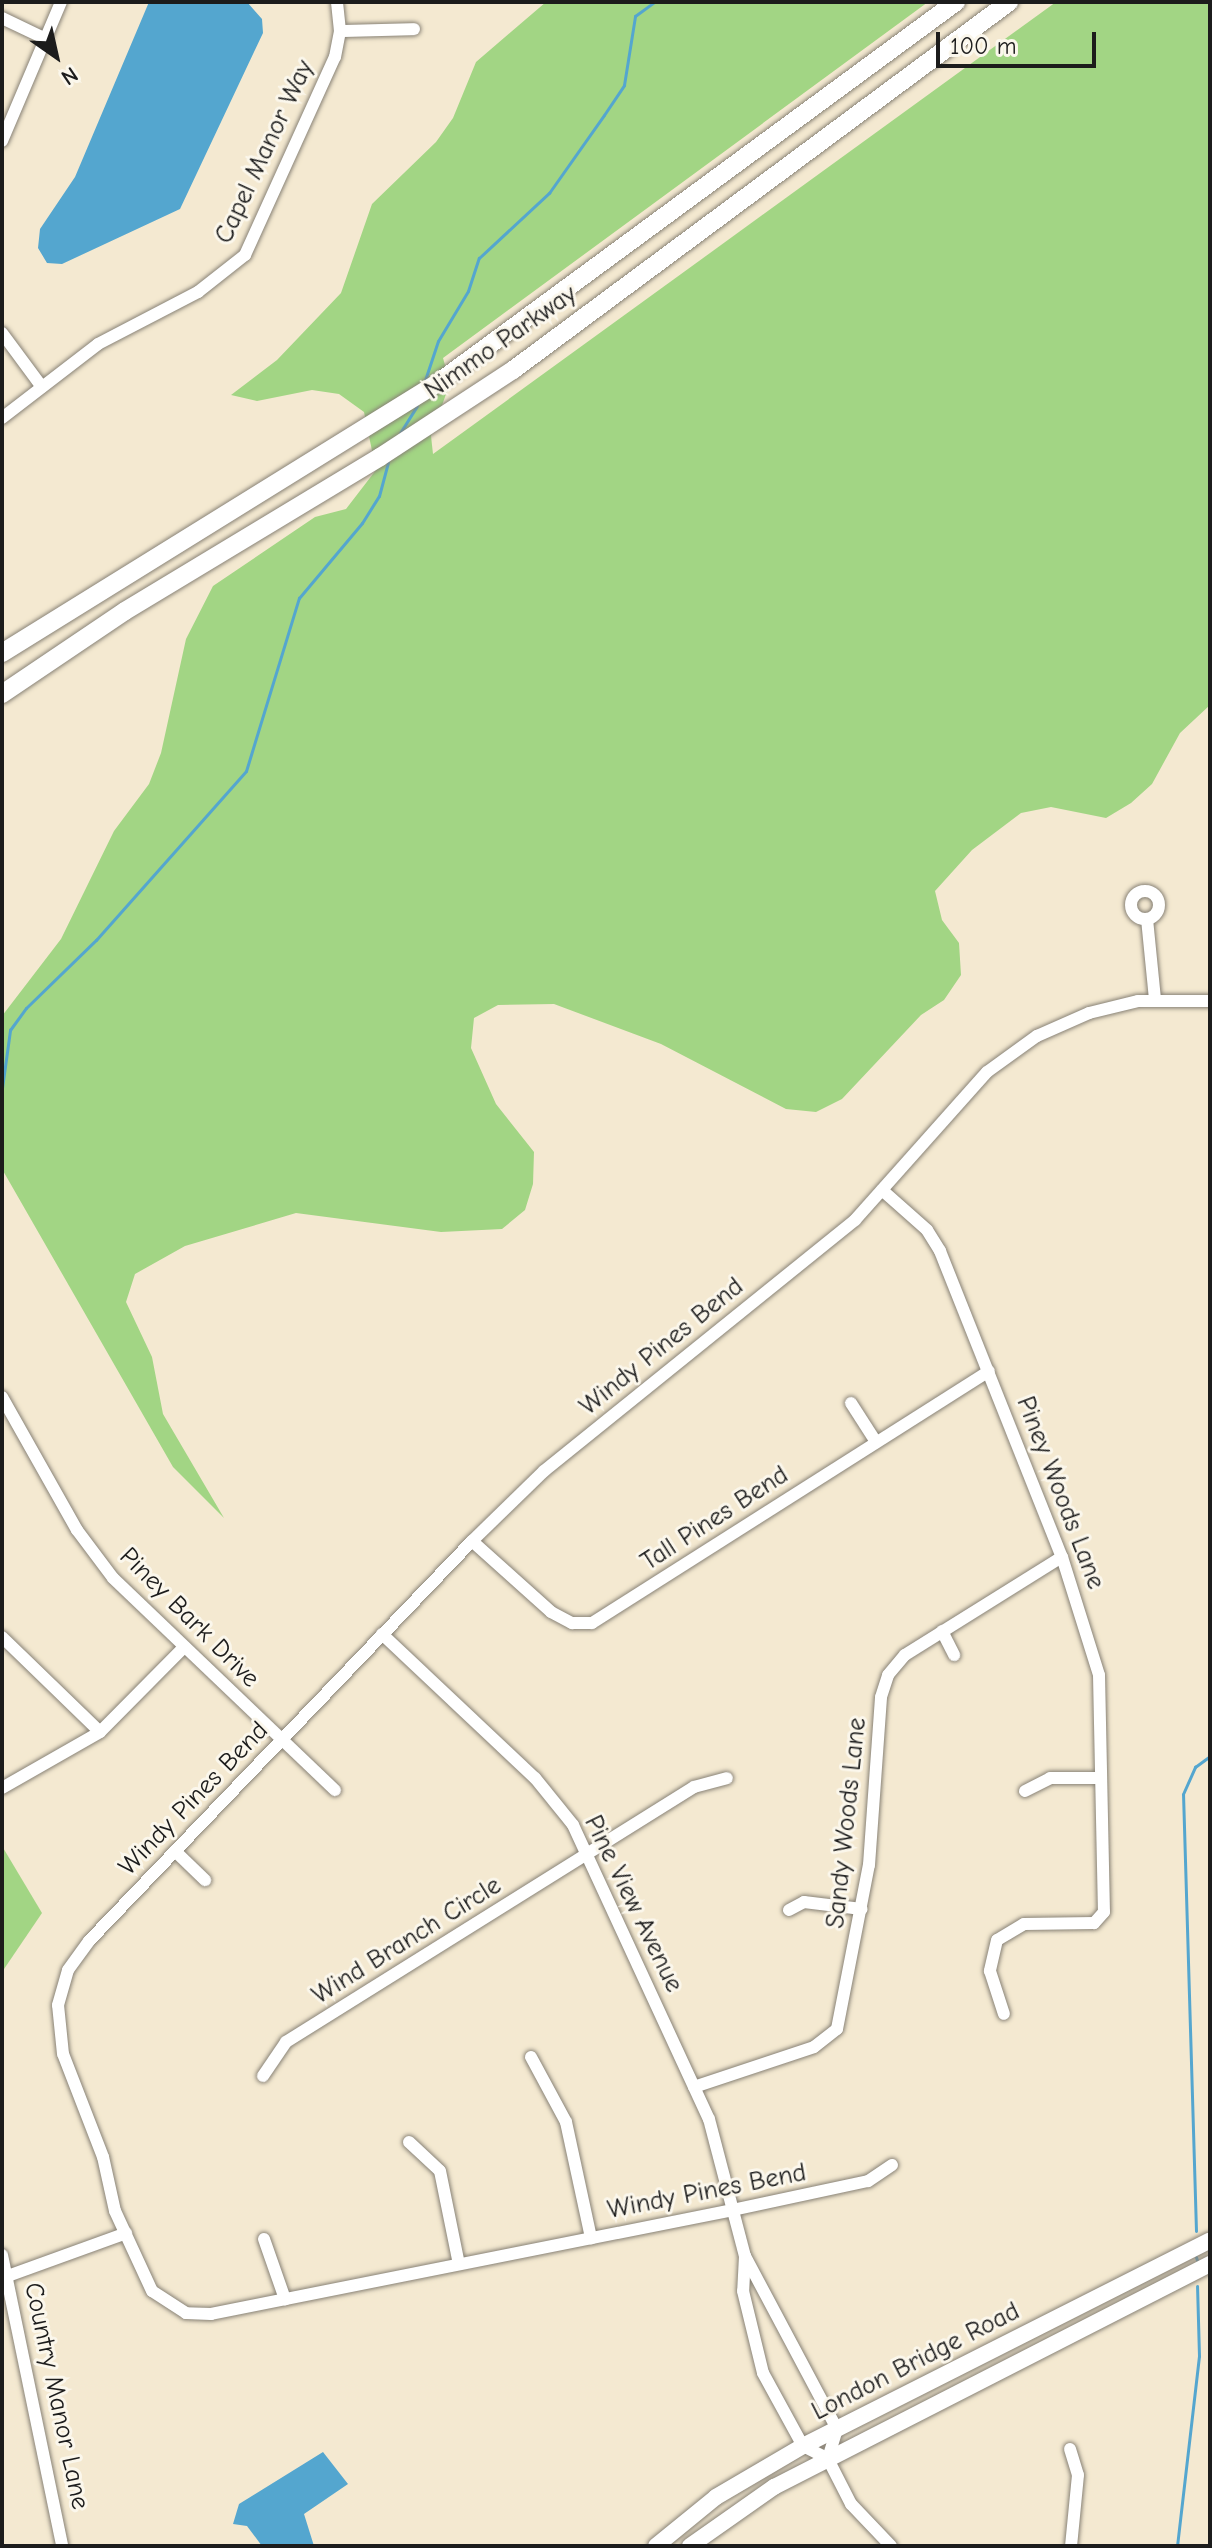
<!DOCTYPE html>
<style>
body{margin:0}
#map{position:relative;width:1212px;height:2548px;overflow:hidden;background:#f4e9d1;font-family:"Comic Neue",sans-serif}
div>[style]{position:absolute}
.green>*{inset:0;background:#a2d584}
.water>*{inset:0;background:#54a6cf}
.stream>*{height:3px;margin:-1.5px;padding:0 1.5px;transform-origin:1.5px;border-radius:1.5px;background:#54a6cf}
.roads{filter:drop-shadow(0 0 2px #888276) drop-shadow(0 0 2px #888276)}
.minor>*{height:12px;margin:-6px;padding:0 6px;transform-origin:6px;border-radius:6px;background:#fff}
.minor>.ring{margin:-6px;padding:0;box-sizing:content-box;background:none;border:12px solid #fff;border-radius:50%}
.major>*{height:16px;margin:-8px;padding:0 8px;transform-origin:8px;border-radius:8px;background:#fff}
.highway>*{height:18px;margin:-9px;padding:0 9px;transform-origin:9px;border-radius:9px;background:#fff}
span{translate:-50% -50%;white-space:nowrap;text-align:center;line-height:1.15;-webkit-text-stroke:6px #fbf7ec;paint-order:stroke}
.street-label{font-size:26px;color:#1c1c1c}
.frame{position:absolute;inset:0;border:4px solid #1c1c1c;pointer-events:none}
.north{position:absolute;left:16px;top:16px;width:80px;height:80px;-webkit-text-stroke:6px #fbf7ec;paint-order:stroke;rotate:146deg;font-size:22px;font-weight:700;line-height:32px;text-align:center;color:#1c1c1c}
.north::after{content:'';display:block;margin:auto;width:28px;height:36px;background:#1c1c1c;clip-path:polygon(50% 0,100% 100%,50% 72%,0 100%)}
.scale{position:absolute;left:936px;top:32px;width:160px;height:36px;box-sizing:border-box;border:4px solid #1c1c1c;border-top:0;padding-left:10px;font-size:24px;line-height:28px;white-space:nowrap;color:#1c1c1c;-webkit-text-stroke:6px #fbf7ec;paint-order:stroke}
</style>
<div id="map">
<div class="green">
<div style="clip-path:polygon(546px 2px,928px 2px,443px 358px,450px 383px,431px 436px,433px 454px,1056px 2px,1210px 2px,1210px 705px,1180px 733px,1152px 784px,1131px 803px,1106px 818px,1051px 807px,1021px 813px,972px 850px,935px 891px,942px 920px,959px 943px,961px 975px,944px 1000px,921px 1015px,842px 1099px,816px 1112px,786px 1109px,661px 1044px,554px 1004px,498px 1005px,474px 1018px,471px 1048px,496px 1104px,534px 1152px,533px 1184px,525px 1210px,502px 1229px,441px 1232px,296px 1213px,185px 1246px,135px 1274px,126px 1302px,152px 1357px,163px 1414px,224px 1518px,173px 1467px,2px 1169px,2px 1016px,61px 939px,114px 831px,149px 784px,161px 753px,186px 639px,213px 586px,315px 517px,346px 509px,376px 470px,364px 412px,339px 394px,312px 390px,257px 401px,231px 395px,277px 360px,341px 293px,372px 204px,436px 142px,453px 118px,476px 62px)"></div>
<div style="clip-path:polygon(2px 1846px,42px 1913px,2px 1972px)"></div>
</div>
<div class="water">
<div style="clip-path:polygon(149px 2px,247px 2px,262px 19px,263px 33px,180px 209px,62px 264px,47px 263px,38px 248px,40px 229px,75px 177px)"></div>
<div style="clip-path:polygon(323px 2452px,348px 2484px,304px 2514px,314px 2546px,262px 2546px,247px 2526px,233px 2524px,239px 2504px)"></div>
</div>
<div class="stream">
<div style="left:424px;top:383px;width:44px;rotate:-71.6deg"></div>
<div style="left:438px;top:341px;width:58px;rotate:-59deg"></div>
<div style="left:468px;top:291px;width:35px;rotate:-72deg"></div>
<div style="left:479px;top:258px;width:96px;rotate:-42.9deg"></div>
<div style="left:549px;top:193px;width:95px;rotate:-54.8deg"></div>
<div style="left:604px;top:115px;width:36px;rotate:-56deg"></div>
<div style="left:624px;top:85px;width:70px;rotate:-80.9deg"></div>
<div style="left:635px;top:16px;width:24px;rotate:-36deg"></div>
<div style="left:400px;top:433px;width:32px;rotate:-58deg"></div>
<div style="left:2px;top:1088px;width:59px;rotate:-82.1deg"></div>
<div style="left:10px;top:1030px;width:27px;rotate:-54deg"></div>
<div style="left:26px;top:1008px;width:98px;rotate:-44.2deg"></div>
<div style="left:96px;top:940px;width:226px;rotate:-48.4deg"></div>
<div style="left:246px;top:771px;width:181px;rotate:-73deg"></div>
<div style="left:299px;top:598px;width:98px;rotate:-50deg"></div>
<div style="left:362px;top:523px;width:32px;rotate:-58deg"></div>
<div style="left:379px;top:496px;width:35px;rotate:-75deg"></div>
<div style="left:1196px;top:2231px;width:437px;rotate:-91.7deg"></div>
<div style="left:1183px;top:1794px;width:30px;rotate:-66deg"></div>
<div style="left:1195px;top:1767px;width:19px;rotate:-36deg"></div>
<div style="left:1196px;top:2257px;width:3px;rotate:72deg"></div>
<div style="left:1177px;top:2546px;width:191px;rotate:-83.4deg"></div>
<div style="left:1199px;top:2356px;width:70px;rotate:-91.6deg"></div>
</div>
<div class="roads">
<div class="minor">
<div style="left:2px;top:18px;width:49px;rotate:25.5deg"></div>
<div style="left:340px;top:31px;width:74px;rotate:-1.5deg"></div>
<div style="left:2px;top:141px;width:151px;rotate:-67deg"></div>
<div style="left:2px;top:333px;width:67px;rotate:53.5deg"></div>
<div style="left:2px;top:418px;width:121px;rotate:-37.6deg"></div>
<div style="left:98px;top:344px;width:113px;rotate:-27.5deg"></div>
<div style="left:198px;top:292px;width:60px;rotate:-38.2deg"></div>
<div style="left:245px;top:255px;width:217px;rotate:-65.6deg"></div>
<div style="left:335px;top:57px;width:26px;rotate:-79deg"></div>
<div style="left:340px;top:31px;width:29px;rotate:-96deg"></div>
<div class="ring" style="left:1131px;top:891px;width:16px;height:16px"></div>
<div style="left:1147px;top:919px;width:80px;rotate:84.3deg"></div>
<div style="left:882px;top:1190px;width:60px;rotate:41.6deg"></div>
<div style="left:927px;top:1230px;width:25px;rotate:58deg"></div>
<div style="left:940px;top:1251px;width:329px;rotate:68.3deg"></div>
<div style="left:1062px;top:1557px;width:124px;rotate:72.6deg"></div>
<div style="left:1099px;top:1675px;width:237px;rotate:88.8deg"></div>
<div style="left:1104px;top:1912px;width:15px;rotate:132deg"></div>
<div style="left:1094px;top:1923px;width:70px;rotate:179.2deg"></div>
<div style="left:1024px;top:1924px;width:31px;rotate:149deg"></div>
<div style="left:997px;top:1940px;width:32px;rotate:103deg"></div>
<div style="left:990px;top:1971px;width:45px;rotate:72deg"></div>
<div style="left:2px;top:1397px;width:153px;rotate:60.6deg"></div>
<div style="left:77px;top:1530px;width:60px;rotate:53.1deg"></div>
<div style="left:113px;top:1578px;width:307px;rotate:43.7deg"></div>
<div style="left:851px;top:1403px;width:46px;rotate:57.3deg"></div>
<div style="left:472px;top:1541px;width:106px;rotate:41.9deg"></div>
<div style="left:551px;top:1612px;width:24px;rotate:28deg"></div>
<div style="left:572px;top:1623px;width:20px"></div>
<div style="left:592px;top:1623px;width:470px;rotate:-32.4deg"></div>
<div style="left:942px;top:1631px;width:27px;rotate:63deg"></div>
<div style="left:382px;top:1634px;width:210px;rotate:43.3deg"></div>
<div style="left:535px;top:1778px;width:60px;rotate:51deg"></div>
<div style="left:573px;top:1825px;width:324px;rotate:65.2deg"></div>
<div style="left:709px;top:2119px;width:142px;rotate:75.3deg"></div>
<div style="left:745px;top:2256px;width:196px;rotate:62deg"></div>
<div style="left:837px;top:2429px;width:31px;rotate:107deg"></div>
<div style="left:2px;top:1637px;width:136px;rotate:44.1deg"></div>
<div style="left:2px;top:1788px;width:113px;rotate:-29.7deg"></div>
<div style="left:100px;top:1732px;width:120px;rotate:-45.3deg"></div>
<div style="left:1025px;top:1791px;width:28px;rotate:-27deg"></div>
<div style="left:1050px;top:1778px;width:50px"></div>
<div style="left:175px;top:1851px;width:42px;rotate:44deg"></div>
<div style="left:789px;top:1910px;width:17px;rotate:-28deg"></div>
<div style="left:804px;top:1902px;width:58px;rotate:6.9deg"></div>
<div style="left:531px;top:2057px;width:74px;rotate:61.7deg"></div>
<div style="left:566px;top:2122px;width:119px;rotate:77.8deg"></div>
<div style="left:263px;top:2076px;width:41px;rotate:-55.9deg"></div>
<div style="left:286px;top:2042px;width:481px;rotate:-32deg"></div>
<div style="left:694px;top:1787px;width:34px;rotate:-15deg"></div>
<div style="left:694px;top:2087px;width:126px;rotate:-18.4deg"></div>
<div style="left:814px;top:2047px;width:29px;rotate:-38deg"></div>
<div style="left:837px;top:2029px;width:167px;rotate:-79deg"></div>
<div style="left:869px;top:1865px;width:168px;rotate:-85.9deg"></div>
<div style="left:881px;top:1697px;width:23px;rotate:-72deg"></div>
<div style="left:888px;top:1675px;width:26px;rotate:-50deg"></div>
<div style="left:905px;top:1655px;width:185px;rotate:-32deg"></div>
<div style="left:409px;top:2142px;width:42px;rotate:43.1deg"></div>
<div style="left:440px;top:2171px;width:95px;rotate:78.5deg"></div>
<div style="left:892px;top:2165px;width:29px;rotate:146deg"></div>
<div style="left:868px;top:2181px;width:138px;rotate:167.9deg"></div>
<div style="left:733px;top:2210px;width:532px;rotate:168.73deg"></div>
<div style="left:211px;top:2314px;width:25px;rotate:-178deg"></div>
<div style="left:186px;top:2313px;width:40px;rotate:-147.1deg"></div>
<div style="left:152px;top:2291px;width:88px;rotate:-114.8deg"></div>
<div style="left:115px;top:2211px;width:55px;rotate:-102.5deg"></div>
<div style="left:103px;top:2157px;width:110px;rotate:-111.2deg"></div>
<div style="left:63px;top:2054px;width:49px;rotate:-95.8deg"></div>
<div style="left:58px;top:2005px;width:36px;rotate:-74deg"></div>
<div style="left:68px;top:1970px;width:36px;rotate:-54deg"></div>
<div style="left:89px;top:1941px;width:554px;rotate:-46.24deg"></div>
<div style="left:472px;top:1541px;width:100px;rotate:-44.2deg"></div>
<div style="left:544px;top:1471px;width:400px;rotate:-38.9deg"></div>
<div style="left:855px;top:1220px;width:198px;rotate:-48.3deg"></div>
<div style="left:987px;top:1072px;width:62px;rotate:-35.8deg"></div>
<div style="left:1037px;top:1036px;width:57px;rotate:-23.9deg"></div>
<div style="left:1089px;top:1013px;width:50px;rotate:-13.8deg"></div>
<div style="left:1138px;top:1001px;width:72px"></div>
<div style="left:264px;top:2239px;width:64px;rotate:70.7deg"></div>
<div style="left:2px;top:2255px;width:297px;rotate:78.3deg"></div>
<div style="left:745px;top:2256px;width:35px;rotate:93deg"></div>
<div style="left:743px;top:2291px;width:84px;rotate:76.3deg"></div>
<div style="left:763px;top:2373px;width:83px;rotate:61.3deg"></div>
<div style="left:803px;top:2446px;width:28px;rotate:27deg"></div>
<div style="left:2px;top:2278px;width:132px;rotate:-19.9deg"></div>
<div style="left:1070px;top:2449px;width:27px;rotate:73deg"></div>
<div style="left:1078px;top:2475px;width:71px;rotate:95.6deg"></div>
<div style="left:828px;top:2459px;width:51px;rotate:62.9deg"></div>
<div style="left:851px;top:2504px;width:58px;rotate:46.4deg"></div>
</div>
<div class="major">
<div style="left:656px;top:2546px;width:77px;rotate:-39.2deg"></div>
<div style="left:716px;top:2497px;width:101px;rotate:-30.4deg"></div>
<div style="left:803px;top:2446px;width:456px;rotate:-26.8deg"></div>
<div style="left:690px;top:2546px;width:103px;rotate:-35.1deg"></div>
<div style="left:774px;top:2487px;width:490px;rotate:-27.1deg"></div>
</div>
<div class="highway">
<div style="left:2px;top:653px;width:514px;rotate:-31.8deg"></div>
<div style="left:439px;top:382px;width:642px;rotate:-36.32deg"></div>
<div style="left:2px;top:694px;width:148px;rotate:-34deg"></div>
<div style="left:125px;top:611px;width:298px;rotate:-31.1deg"></div>
<div style="left:380px;top:457px;width:159px;rotate:-33.2deg"></div>
<div style="left:513px;top:370px;width:618px;rotate:-36.57deg"></div>
</div>
</div>
<div class="street-label">
<span style="left:265px;top:152px;rotate:-65deg">Capel Manor Way</span>
<span style="left:501px;top:343px;rotate:-35deg">Nimmo Parkway</span>
<span style="left:662px;top:1347px;rotate:-39deg">Windy Pines Bend</span>
<span style="left:1060px;top:1493px;rotate:69deg">Piney Woods Lane</span>
<span style="left:715px;top:1519px;rotate:-33deg">Tall Pines Bend</span>
<span style="left:189px;top:1618px;rotate:45deg">Piney Bark Drive</span>
<span style="left:194px;top:1799px;rotate:-46deg">Windy Pines Bend</span>
<span style="left:847px;top:1823px;rotate:-84deg">Sandy Woods Lane</span>
<span style="left:633px;top:1904px;rotate:64deg">Pine View Avenue</span>
<span style="left:407px;top:1941px;rotate:-32deg">Wind Branch Circle</span>
<span style="left:707px;top:2192px;rotate:-11deg">Windy Pines Bend</span>
<span style="left:916px;top:2362px;rotate:-27deg">London Bridge Road</span>
<span style="left:56px;top:2396px;rotate:78deg">Country Manor Lane</span>
</div>
<div class="frame"></div>
<div class="north">N</div>
<div class="scale">100 m</div>
</div>
